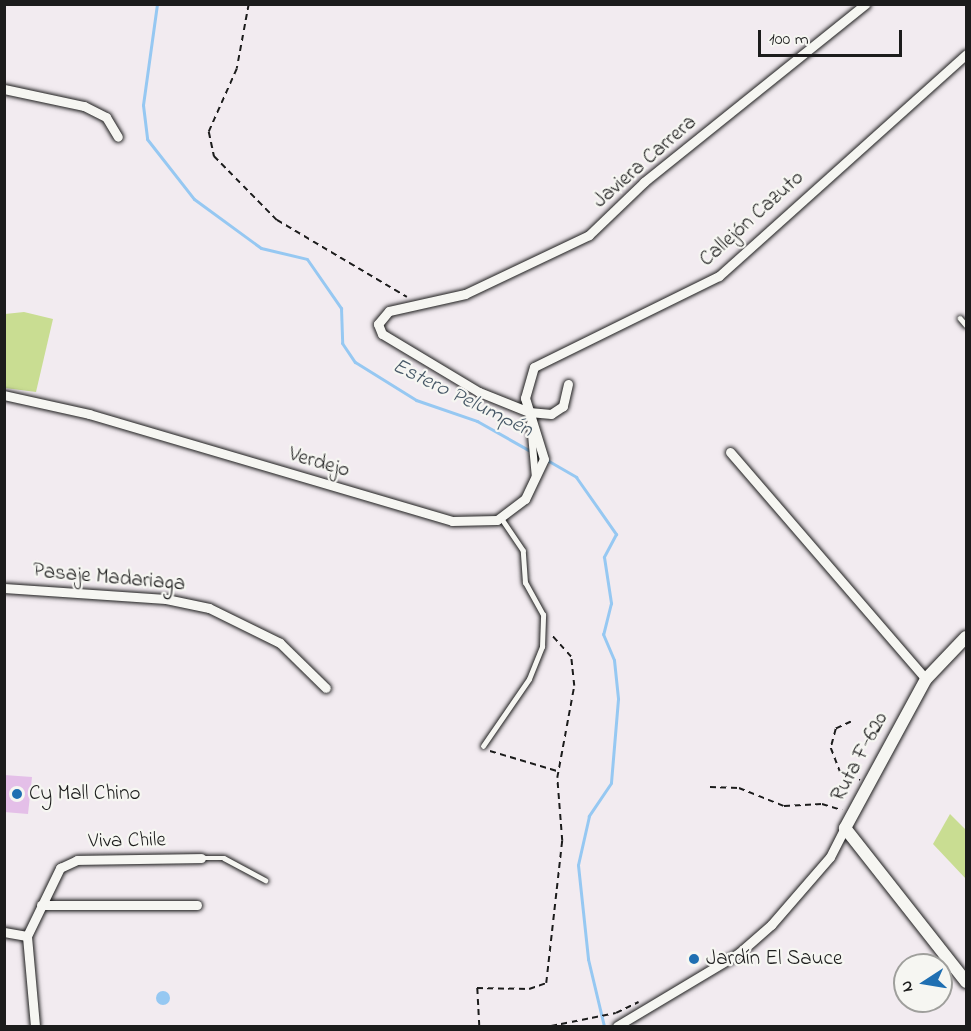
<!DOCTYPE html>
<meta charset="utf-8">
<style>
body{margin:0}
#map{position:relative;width:971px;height:1031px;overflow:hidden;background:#f2ebf0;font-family:"Indie Flower",sans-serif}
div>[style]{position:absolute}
.green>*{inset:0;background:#c9dd92}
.water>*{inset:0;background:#96c8f2}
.round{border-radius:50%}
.stream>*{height:3px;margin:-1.5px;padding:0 1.5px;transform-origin:1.5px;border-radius:1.5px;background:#96c8f2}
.building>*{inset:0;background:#e4bfe8}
.path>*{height:1.5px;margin-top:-0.75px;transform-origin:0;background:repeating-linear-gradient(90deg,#1c1c1c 0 6px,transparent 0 10.5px)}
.roads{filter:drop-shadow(0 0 2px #1c1c1c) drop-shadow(0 0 2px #1c1c1c)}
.service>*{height:4.5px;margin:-2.25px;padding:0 2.25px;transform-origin:2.25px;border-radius:2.25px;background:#f6f6f2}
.pedestrian>*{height:7px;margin:-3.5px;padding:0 3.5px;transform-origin:3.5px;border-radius:3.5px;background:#f6f6f2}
.minor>*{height:9px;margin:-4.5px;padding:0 4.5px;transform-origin:4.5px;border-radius:4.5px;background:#f6f6f2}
.tertiary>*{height:12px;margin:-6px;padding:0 6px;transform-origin:6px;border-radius:6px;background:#f6f6f2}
.dots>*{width:16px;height:16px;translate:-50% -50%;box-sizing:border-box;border:3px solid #f6f6f2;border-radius:50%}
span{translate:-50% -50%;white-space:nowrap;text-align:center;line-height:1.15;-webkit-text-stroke:4.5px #f6f6f2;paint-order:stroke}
.street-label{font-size:21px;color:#1c1c1c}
.poi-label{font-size:21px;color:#1c1c1c}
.left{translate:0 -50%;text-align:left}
.water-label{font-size:22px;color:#475867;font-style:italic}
.frame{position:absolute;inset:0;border:6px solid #1c1c1c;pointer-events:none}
.north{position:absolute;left:893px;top:953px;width:60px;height:60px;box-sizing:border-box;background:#f6f6f2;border:2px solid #9f9f9c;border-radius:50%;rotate:258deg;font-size:16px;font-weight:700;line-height:24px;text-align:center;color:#1c1c1c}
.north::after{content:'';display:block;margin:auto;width:21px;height:27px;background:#1f6fb2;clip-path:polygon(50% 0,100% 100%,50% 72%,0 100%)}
.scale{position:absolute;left:758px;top:30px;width:144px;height:27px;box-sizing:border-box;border:3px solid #1c1c1c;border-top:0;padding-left:8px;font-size:18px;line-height:21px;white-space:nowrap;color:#1c1c1c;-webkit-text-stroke:4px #f6f6f2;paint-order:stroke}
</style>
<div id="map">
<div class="green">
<div style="clip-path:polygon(24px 312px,53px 319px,36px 392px,5px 388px,5px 314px)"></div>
<div style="clip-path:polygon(950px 814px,966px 830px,966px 879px,933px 844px)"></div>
</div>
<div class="water">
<div class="round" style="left:156px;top:991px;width:14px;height:14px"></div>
</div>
<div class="stream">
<div style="left:157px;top:4px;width:102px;rotate:97.9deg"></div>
<div style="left:143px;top:105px;width:34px;rotate:83deg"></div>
<div style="left:147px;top:139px;width:76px;rotate:51.9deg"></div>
<div style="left:194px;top:199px;width:83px;rotate:36.2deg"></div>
<div style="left:261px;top:248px;width:47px;rotate:13.4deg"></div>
<div style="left:307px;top:259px;width:60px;rotate:55.2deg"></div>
<div style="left:341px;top:308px;width:35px;rotate:88deg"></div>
<div style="left:342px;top:343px;width:23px;rotate:56deg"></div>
<div style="left:355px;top:362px;width:72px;rotate:31.9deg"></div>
<div style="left:416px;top:400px;width:65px;rotate:19deg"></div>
<div style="left:477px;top:421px;width:73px;rotate:29.4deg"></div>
<div style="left:547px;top:460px;width:34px;rotate:30deg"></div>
<div style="left:576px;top:477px;width:70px;rotate:54.9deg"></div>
<div style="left:616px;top:534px;width:26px;rotate:118deg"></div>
<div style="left:604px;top:557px;width:47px;rotate:81.3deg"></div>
<div style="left:611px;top:603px;width:32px;rotate:104deg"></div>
<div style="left:603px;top:634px;width:28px;rotate:67deg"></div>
<div style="left:614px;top:660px;width:39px;rotate:84deg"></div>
<div style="left:618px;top:699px;width:84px;rotate:94.8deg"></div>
<div style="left:611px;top:783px;width:40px;rotate:124deg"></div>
<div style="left:589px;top:816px;width:50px;rotate:102.7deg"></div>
<div style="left:578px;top:865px;width:95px;rotate:83.9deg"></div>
<div style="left:588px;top:959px;width:69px;rotate:76.6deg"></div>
</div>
<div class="building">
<div style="clip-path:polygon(4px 775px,32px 777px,28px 814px,4px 812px)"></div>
</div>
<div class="path">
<div style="left:249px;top:4px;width:66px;rotate:100.5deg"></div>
<div style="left:237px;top:69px;width:69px;rotate:114deg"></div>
<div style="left:209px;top:132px;width:25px;rotate:78deg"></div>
<div style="left:214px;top:156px;width:90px;rotate:45.5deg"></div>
<div style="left:277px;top:220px;width:151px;rotate:30.6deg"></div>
<div style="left:851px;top:722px;width:17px;rotate:155deg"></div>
<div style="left:836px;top:729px;width:20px;rotate:105deg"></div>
<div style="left:831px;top:748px;width:25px;rotate:69deg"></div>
<div style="left:840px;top:771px;width:22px;rotate:24deg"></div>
<div style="left:490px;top:751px;width:70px;rotate:16.6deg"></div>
<div style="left:710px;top:787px;width:29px;rotate:2deg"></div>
<div style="left:739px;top:788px;width:48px;rotate:21.8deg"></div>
<div style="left:784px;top:806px;width:38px;rotate:-3deg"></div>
<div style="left:822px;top:804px;width:21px;rotate:17deg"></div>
<div style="left:479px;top:1026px;width:38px;rotate:-93deg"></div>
<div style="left:477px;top:988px;width:52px;rotate:1.1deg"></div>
<div style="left:529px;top:989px;width:18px;rotate:-19deg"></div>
<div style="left:546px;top:983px;width:143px;rotate:-83.6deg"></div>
<div style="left:562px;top:841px;width:63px;rotate:-94.5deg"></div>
<div style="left:557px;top:778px;width:94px;rotate:-79.5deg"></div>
<div style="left:574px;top:686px;width:29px;rotate:-96deg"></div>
<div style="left:571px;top:657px;width:31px;rotate:-132deg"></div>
<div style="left:551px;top:1026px;width:66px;rotate:-11.3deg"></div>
<div style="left:616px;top:1013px;width:25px;rotate:-26deg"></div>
</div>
<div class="roads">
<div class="service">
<div style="left:960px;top:318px;width:9px;rotate:49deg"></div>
<div style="left:483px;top:746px;width:81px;rotate:-55.5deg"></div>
<div style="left:529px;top:679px;width:35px;rotate:-68deg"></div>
<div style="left:542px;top:647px;width:32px;rotate:-88deg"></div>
<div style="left:543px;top:615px;width:37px;rotate:-119deg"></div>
<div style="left:525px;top:583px;width:32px;rotate:-94deg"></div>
<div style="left:523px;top:551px;width:40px;rotate:-124deg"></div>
<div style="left:201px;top:858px;width:23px"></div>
<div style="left:224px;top:858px;width:47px;rotate:28.2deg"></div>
</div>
<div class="pedestrian">
<div style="left:530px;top:423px;width:55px;rotate:84.8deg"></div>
</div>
<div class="minor">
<div style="left:4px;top:89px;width:82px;rotate:12deg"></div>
<div style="left:84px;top:106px;width:25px;rotate:27deg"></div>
<div style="left:106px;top:117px;width:23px;rotate:59deg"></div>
<div style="left:568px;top:384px;width:23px;rotate:103deg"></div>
<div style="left:563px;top:406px;width:14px;rotate:146deg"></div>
<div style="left:551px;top:414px;width:22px;rotate:-175deg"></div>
<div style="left:529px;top:412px;width:54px;rotate:-158.2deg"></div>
<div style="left:479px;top:392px;width:113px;rotate:-149.1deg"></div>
<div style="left:382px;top:334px;width:11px;rotate:-112deg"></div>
<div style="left:378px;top:324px;width:17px;rotate:-50deg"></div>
<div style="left:389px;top:311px;width:78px;rotate:-12.6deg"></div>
<div style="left:465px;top:294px;width:137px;rotate:-25.4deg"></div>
<div style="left:589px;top:235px;width:76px;rotate:-43.9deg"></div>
<div style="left:644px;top:182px;width:284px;rotate:-38.8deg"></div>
<div style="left:4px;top:395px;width:87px;rotate:12.6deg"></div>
<div style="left:89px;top:414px;width:378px;rotate:16.4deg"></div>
<div style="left:452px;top:521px;width:45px;rotate:-1.3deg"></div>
<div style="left:497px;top:520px;width:35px;rotate:-37deg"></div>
<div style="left:525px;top:499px;width:44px;rotate:-64.6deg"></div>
<div style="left:544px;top:459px;width:64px;rotate:-107.3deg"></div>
<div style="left:525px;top:398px;width:32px;rotate:-74deg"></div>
<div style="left:534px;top:367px;width:206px;rotate:-26.2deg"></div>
<div style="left:719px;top:276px;width:332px;rotate:-41.9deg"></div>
<div style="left:730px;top:452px;width:300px;rotate:49.2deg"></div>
<div style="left:4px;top:588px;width:162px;rotate:3.9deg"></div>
<div style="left:166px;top:599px;width:44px;rotate:11.8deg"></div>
<div style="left:209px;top:608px;width:79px;rotate:26.2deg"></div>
<div style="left:280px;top:643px;width:64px;rotate:44.4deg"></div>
<div style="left:41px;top:905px;width:156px"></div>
<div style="left:4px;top:932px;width:23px;rotate:10deg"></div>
<div style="left:35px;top:1026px;width:90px;rotate:-95.1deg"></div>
<div style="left:27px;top:936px;width:76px;rotate:-64.1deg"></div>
<div style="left:60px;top:868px;width:19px;rotate:-25deg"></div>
<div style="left:77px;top:860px;width:124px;rotate:-0.9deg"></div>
<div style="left:617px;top:1026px;width:142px;rotate:-30.9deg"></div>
<div style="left:739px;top:953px;width:43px;rotate:-41.2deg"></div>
<div style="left:771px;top:925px;width:90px;rotate:-49.1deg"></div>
<div style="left:830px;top:857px;width:33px;rotate:-63deg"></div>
</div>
<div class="tertiary">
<div style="left:966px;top:637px;width:58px;rotate:133.6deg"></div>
<div style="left:926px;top:679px;width:170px;rotate:118.5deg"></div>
<div style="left:845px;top:828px;width:196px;rotate:51.8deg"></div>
</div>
</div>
<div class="dots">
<div style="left:17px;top:794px;background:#1f6fb2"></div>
<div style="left:694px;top:959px;background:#1f6fb2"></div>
</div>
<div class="street-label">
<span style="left:645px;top:162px;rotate:-41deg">Javiera Carrera</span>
<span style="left:752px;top:219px;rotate:-42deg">Callejón Cazuto</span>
<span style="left:319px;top:463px;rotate:16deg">Verdejo</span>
<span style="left:109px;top:578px;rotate:5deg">Pasaje Madariaga</span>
<span style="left:860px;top:757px;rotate:-62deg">Ruta F-620</span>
<span style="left:127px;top:841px;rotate:-1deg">Viva Chile</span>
</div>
<div class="poi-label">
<span class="left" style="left:29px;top:794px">Cy Mall Chino</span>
<span class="left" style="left:706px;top:959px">Jardín El Sauce</span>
</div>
<div class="water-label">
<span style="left:462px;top:399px;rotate:26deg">Estero Pelumpén</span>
</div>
<div class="frame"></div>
<div class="north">N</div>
<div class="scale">100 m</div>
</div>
